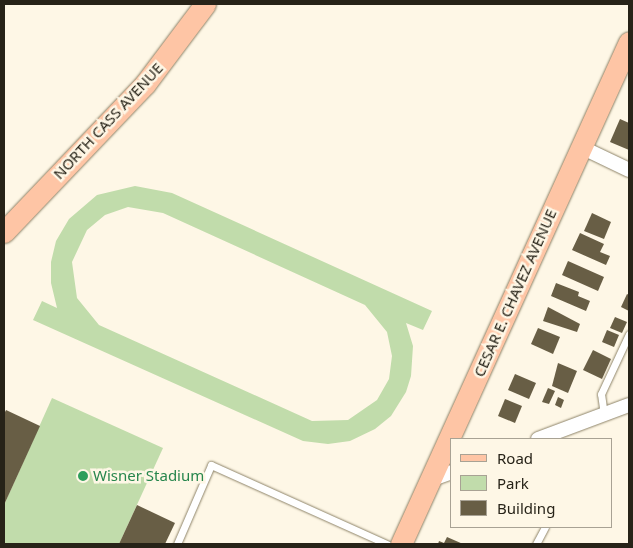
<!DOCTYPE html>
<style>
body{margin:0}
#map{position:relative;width:633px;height:548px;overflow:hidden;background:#fef7e6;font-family:"Noto Sans",sans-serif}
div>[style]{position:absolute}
.green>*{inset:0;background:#c1dcab}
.building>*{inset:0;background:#685e45}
.roads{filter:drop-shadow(0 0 1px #8e8469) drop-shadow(0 0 1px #8e8469)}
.service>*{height:7px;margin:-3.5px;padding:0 3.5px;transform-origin:3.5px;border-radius:3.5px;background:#fff}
.minor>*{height:14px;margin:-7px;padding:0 7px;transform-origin:7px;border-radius:7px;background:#fff}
.primary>*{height:21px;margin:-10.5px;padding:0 10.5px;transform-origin:10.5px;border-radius:10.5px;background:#fec5a5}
.dots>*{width:14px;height:14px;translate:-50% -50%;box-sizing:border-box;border:2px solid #fef7e6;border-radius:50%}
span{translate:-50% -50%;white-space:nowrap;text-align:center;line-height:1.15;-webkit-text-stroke:5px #fef7e6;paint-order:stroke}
.street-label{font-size:15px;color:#272318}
.leisure-label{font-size:15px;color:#27864d}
.left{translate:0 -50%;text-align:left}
.frame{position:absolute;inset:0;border:5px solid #272318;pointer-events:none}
.legend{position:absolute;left:450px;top:438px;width:162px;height:90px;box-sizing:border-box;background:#fef7e6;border:1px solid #a8a294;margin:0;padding:6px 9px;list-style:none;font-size:15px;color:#272318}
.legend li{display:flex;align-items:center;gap:10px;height:25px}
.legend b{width:25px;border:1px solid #a8a294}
</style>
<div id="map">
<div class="green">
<div style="clip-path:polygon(evenodd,135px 186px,172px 193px,432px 311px,423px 330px,406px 323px,413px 346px,411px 376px,406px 392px,391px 416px,375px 429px,350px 441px,328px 444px,303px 441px,33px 320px,42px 301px,57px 308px,51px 283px,51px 262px,56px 241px,69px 219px,97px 195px,135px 186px,128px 207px,163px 213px,365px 305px,387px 332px,392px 356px,389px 379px,377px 400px,348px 420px,312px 421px,99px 325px,77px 298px,72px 262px,87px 230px,105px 215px,128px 207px)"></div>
<div style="clip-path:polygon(52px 398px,163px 448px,119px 544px,4px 544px,4px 505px)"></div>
</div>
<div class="building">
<div style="clip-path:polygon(620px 119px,629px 123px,629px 150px,610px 142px)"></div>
<div style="clip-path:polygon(592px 213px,611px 222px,604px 239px,584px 231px)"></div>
<div style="clip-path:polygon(580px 233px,604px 244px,600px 252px,610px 256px,606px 265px,572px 250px)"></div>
<div style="clip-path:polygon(568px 261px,604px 277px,598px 291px,562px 275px)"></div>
<div style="clip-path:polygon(556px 283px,579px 292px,578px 296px,590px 301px,586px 311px,551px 296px)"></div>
<div style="clip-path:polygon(627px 294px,629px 295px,629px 311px,621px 307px)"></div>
<div style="clip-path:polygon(548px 307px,580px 324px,577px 332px,543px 321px)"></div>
<div style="clip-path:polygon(615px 317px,627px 322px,622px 333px,610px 328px)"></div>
<div style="clip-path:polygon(538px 328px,560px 337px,553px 354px,531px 344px)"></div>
<div style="clip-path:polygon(607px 330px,619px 335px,614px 347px,602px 342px)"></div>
<div style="clip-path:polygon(593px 350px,611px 359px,602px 379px,583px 370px)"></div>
<div style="clip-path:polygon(558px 363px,577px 371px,568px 393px,552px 386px)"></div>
<div style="clip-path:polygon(515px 374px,536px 383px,529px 399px,508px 390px)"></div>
<div style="clip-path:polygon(548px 388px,555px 391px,549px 404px,542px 402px)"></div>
<div style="clip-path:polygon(558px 397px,564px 400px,561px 408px,555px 405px)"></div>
<div style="clip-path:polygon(505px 399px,522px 406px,515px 423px,498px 416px)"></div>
<div style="clip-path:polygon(6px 410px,40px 426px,4px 505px,4px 414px)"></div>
<div style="clip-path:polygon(137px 505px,175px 523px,165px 544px,119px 544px)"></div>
<div style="clip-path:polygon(447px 537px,463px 544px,438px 544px,439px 541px,444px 543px)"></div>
</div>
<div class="roads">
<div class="service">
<div style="left:604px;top:415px;width:21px;rotate:-98deg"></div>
<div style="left:601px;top:394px;width:66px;rotate:-65deg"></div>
<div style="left:177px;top:544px;width:86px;rotate:-66.7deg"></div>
<div style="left:211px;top:465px;width:193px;rotate:24.2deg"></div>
<div style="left:536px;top:544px;width:19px;rotate:-62deg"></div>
</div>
<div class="minor">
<div style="left:581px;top:147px;width:53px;rotate:25.6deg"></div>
<div style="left:538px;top:439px;width:97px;rotate:-20.5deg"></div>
<div style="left:430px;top:480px;width:23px;rotate:-20deg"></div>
</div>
<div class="primary">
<div style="left:4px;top:232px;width:204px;rotate:-46.4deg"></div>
<div style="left:145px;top:84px;width:100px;rotate:-53.1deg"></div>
<div style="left:401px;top:544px;width:551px;rotate:-65.57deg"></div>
</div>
</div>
<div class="dots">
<div style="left:83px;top:476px;background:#2e9e5b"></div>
</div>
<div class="street-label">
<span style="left:108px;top:121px;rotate:-47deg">NORTH CASS AVENUE</span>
<span style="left:515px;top:293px;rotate:-66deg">CESAR E. CHAVEZ AVENUE</span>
</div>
<div class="leisure-label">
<span class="left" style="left:93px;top:476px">Wisner Stadium</span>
</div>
<div class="frame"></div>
<ul class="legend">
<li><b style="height:6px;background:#fec5a5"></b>Road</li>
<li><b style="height:14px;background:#c1dcab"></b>Park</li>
<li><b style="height:14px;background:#685e45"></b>Building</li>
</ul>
</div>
